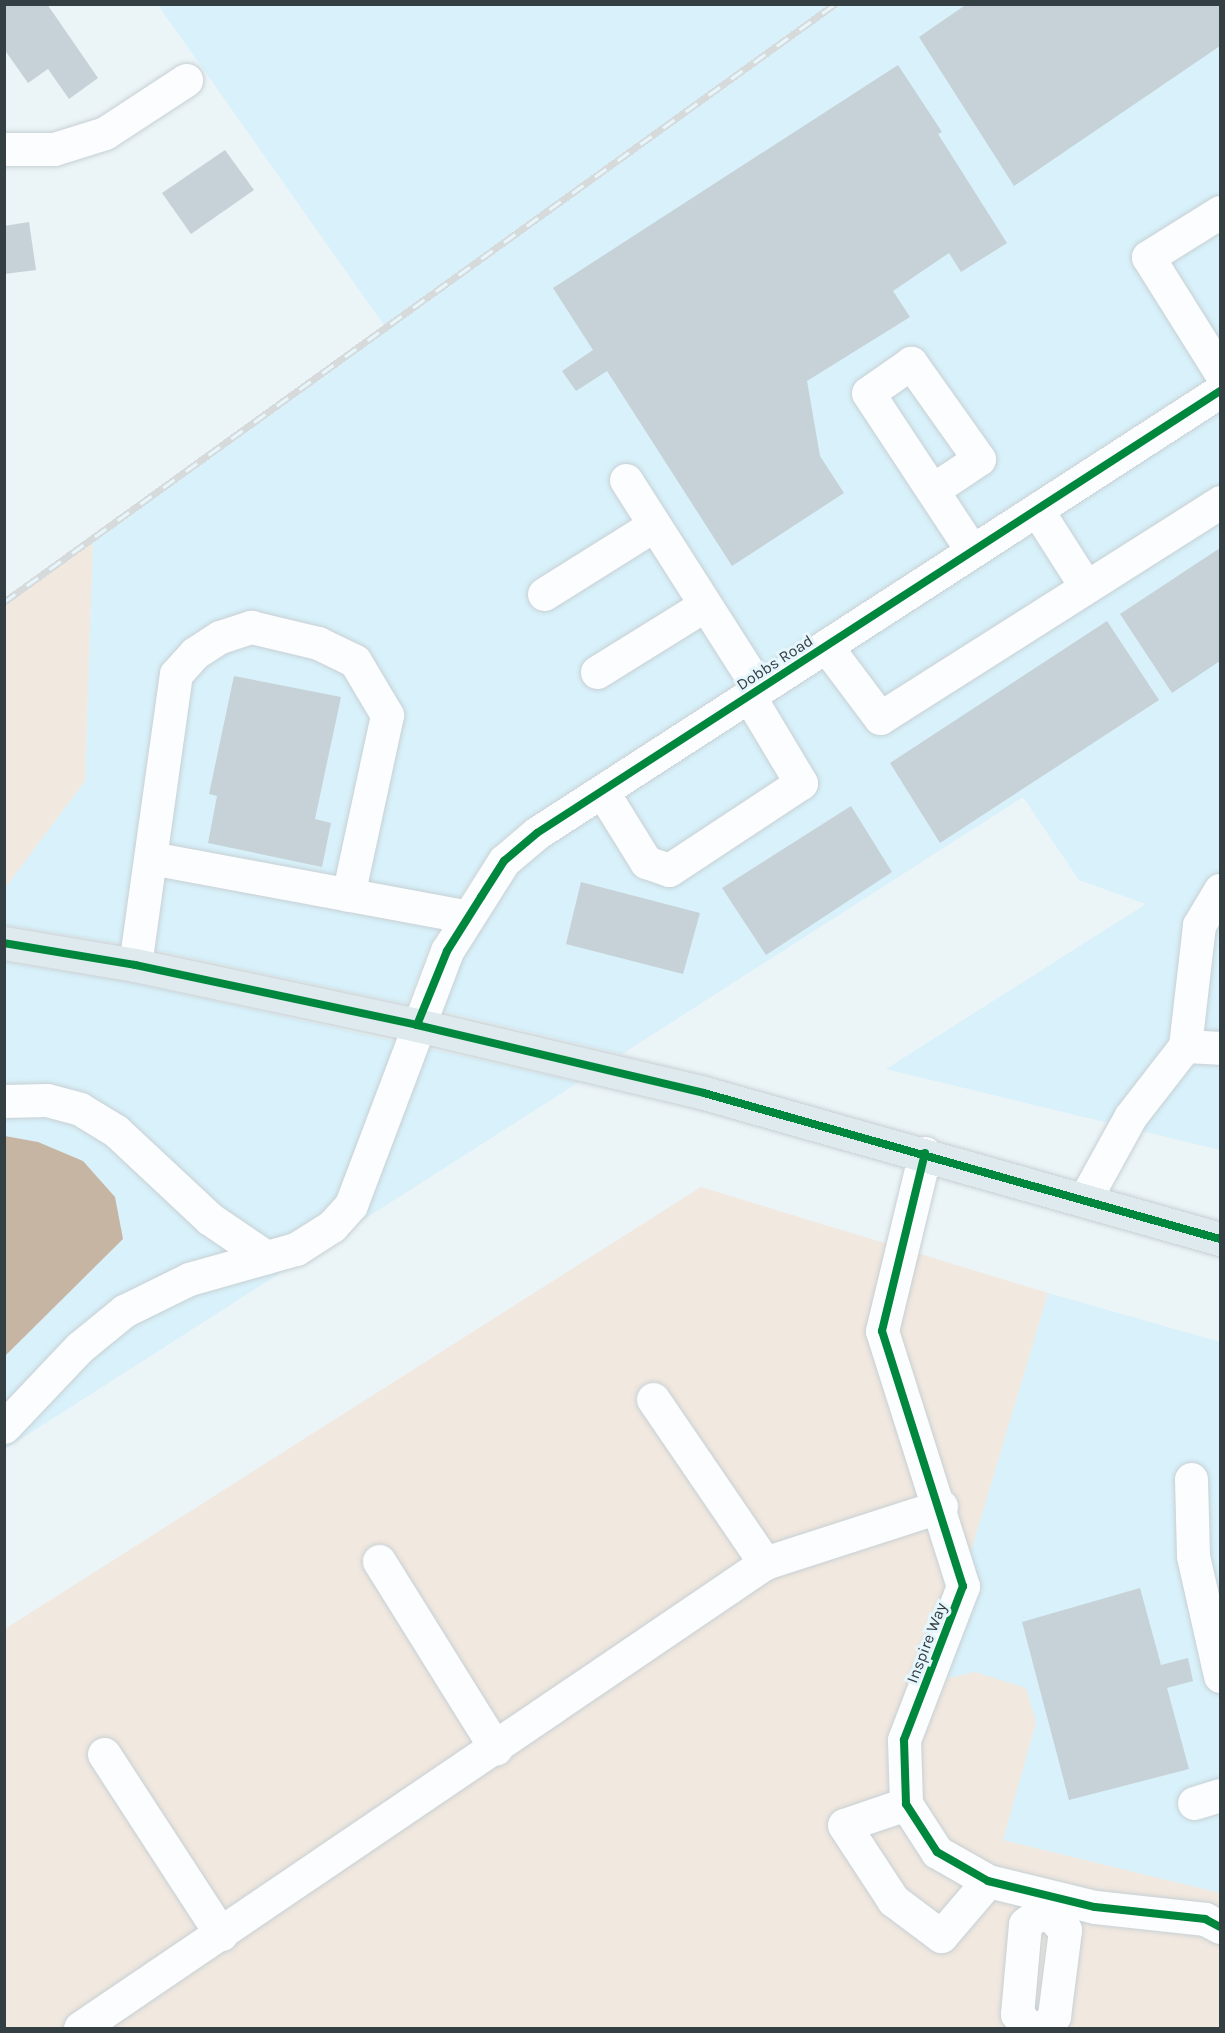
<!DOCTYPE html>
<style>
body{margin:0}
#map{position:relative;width:1225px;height:2033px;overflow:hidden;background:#ebf4f7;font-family:Karla,sans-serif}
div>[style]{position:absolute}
.built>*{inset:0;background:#d8f1fa}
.green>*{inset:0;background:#f1e8df}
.water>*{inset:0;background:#c7b5a4}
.building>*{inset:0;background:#c6d2d7}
.roads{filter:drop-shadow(0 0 2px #c7d0d4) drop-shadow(0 0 2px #c7d0d4)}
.minor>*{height:33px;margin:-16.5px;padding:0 16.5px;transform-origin:16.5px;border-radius:16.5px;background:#fcfdfe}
.highway>*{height:33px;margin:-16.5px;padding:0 16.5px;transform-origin:16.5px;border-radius:16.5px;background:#deeaee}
.rail>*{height:7px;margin-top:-3.5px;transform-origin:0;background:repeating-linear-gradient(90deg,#e5f6fd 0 14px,#d7dadb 0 28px);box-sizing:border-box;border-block:2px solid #d7dadb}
.cycleway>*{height:8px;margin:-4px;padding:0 4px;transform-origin:4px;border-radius:4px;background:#00873e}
span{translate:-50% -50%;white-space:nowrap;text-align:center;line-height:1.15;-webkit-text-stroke:6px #e5f6fd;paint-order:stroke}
.street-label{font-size:16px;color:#343f43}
.frame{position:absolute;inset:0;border:6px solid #343f43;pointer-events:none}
</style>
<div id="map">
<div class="built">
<div style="clip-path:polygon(158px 5px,1220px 5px,1220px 371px,522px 823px,493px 848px,465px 889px,431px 944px,407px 1004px,141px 947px,5px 925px,4px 888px,85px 781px,93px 538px,386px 328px)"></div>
<div style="clip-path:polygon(1220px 411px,1220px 1150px,886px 1069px,1146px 904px,1079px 880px,1023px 797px,622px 1054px,442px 1011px,464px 957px,519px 871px,547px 847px)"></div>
<div style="clip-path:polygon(5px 962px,129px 982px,579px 1082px,5px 1449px,5px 1356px,123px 1239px,38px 1142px,5px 1136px)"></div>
<div style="clip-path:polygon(1048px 1293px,1220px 1342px,1220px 1893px,1002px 1840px,1036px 1723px,931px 1683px)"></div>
</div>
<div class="green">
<div style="clip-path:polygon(93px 538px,85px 781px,5px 888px,5px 602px)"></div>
<div style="clip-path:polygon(701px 1187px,1048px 1293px,932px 1682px,975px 1672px,1026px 1688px,1036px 1722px,1003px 1840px,1220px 1893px,1220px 2028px,5px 2028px,5px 1629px)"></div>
</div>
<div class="water">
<div style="clip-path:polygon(5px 1136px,38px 1142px,83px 1161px,115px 1197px,123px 1239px,5px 1356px)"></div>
</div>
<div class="building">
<div style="clip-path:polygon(4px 4px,47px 4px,98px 78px,69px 99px,48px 69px,28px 83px,4px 49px)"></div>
<div style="clip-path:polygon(967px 4px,1220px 4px,1220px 46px,1014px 186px,919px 37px)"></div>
<div style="clip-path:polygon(898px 65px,942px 132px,938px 134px,1007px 243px,961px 272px,949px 253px,893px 291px,910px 317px,807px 381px,820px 456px,844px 493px,732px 566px,607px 371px,576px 391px,562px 371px,593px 350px,553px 288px)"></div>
<div style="clip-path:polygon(225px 150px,254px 190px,191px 234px,162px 193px)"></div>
<div style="clip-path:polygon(29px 222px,36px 270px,4px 274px,4px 226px)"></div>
<div style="clip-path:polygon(1220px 548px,1220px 661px,1172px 693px,1120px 614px)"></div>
<div style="clip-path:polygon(1107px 621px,1159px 700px,940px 843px,890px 763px)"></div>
<div style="clip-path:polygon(234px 676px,341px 697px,315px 819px,331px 823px,322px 867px,208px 843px,217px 796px,209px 794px)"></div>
<div style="clip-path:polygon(851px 806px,892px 872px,766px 955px,722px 888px)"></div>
<div style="clip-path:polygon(581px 882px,700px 913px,683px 974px,566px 944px)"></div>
<div style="clip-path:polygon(1140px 1588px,1161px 1665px,1188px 1658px,1193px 1681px,1167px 1688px,1189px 1769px,1069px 1800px,1022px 1622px)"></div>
</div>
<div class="roads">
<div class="minor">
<div style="left:4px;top:149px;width:50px"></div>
<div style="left:54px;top:149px;width:53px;rotate:-17.4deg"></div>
<div style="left:105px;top:133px;width:97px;rotate:-33.2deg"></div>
<div style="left:1220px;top:212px;width:85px;rotate:148deg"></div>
<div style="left:1148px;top:257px;width:136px;rotate:57.9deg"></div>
<div style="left:626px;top:480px;width:248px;rotate:57.5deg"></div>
<div style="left:934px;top:489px;width:54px;rotate:-33.7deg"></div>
<div style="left:979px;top:459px;width:118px;rotate:-125.3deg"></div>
<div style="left:911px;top:363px;width:52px;rotate:145.1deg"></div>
<div style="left:868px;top:393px;width:189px;rotate:56.6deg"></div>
<div style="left:1037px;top:510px;width:91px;rotate:57.5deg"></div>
<div style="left:544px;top:594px;width:130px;rotate:-32.1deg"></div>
<div style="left:826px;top:646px;width:90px;rotate:53.1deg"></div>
<div style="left:880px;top:718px;width:403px;rotate:-32.4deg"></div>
<div style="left:597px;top:672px;width:127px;rotate:-31.8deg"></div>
<div style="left:602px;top:791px;width:84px;rotate:58.2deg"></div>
<div style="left:646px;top:862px;width:24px;rotate:19deg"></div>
<div style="left:669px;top:870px;width:158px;rotate:-33.4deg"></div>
<div style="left:801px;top:783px;width:101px;rotate:-120.9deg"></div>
<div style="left:151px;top:858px;width:322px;rotate:10.5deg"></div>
<div style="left:135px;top:965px;width:294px;rotate:-82deg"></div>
<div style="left:176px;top:674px;width:28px;rotate:-48deg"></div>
<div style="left:195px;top:653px;width:30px;rotate:-33deg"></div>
<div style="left:220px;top:637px;width:33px;rotate:-18deg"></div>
<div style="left:251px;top:627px;width:69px;rotate:13.4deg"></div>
<div style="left:318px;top:643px;width:41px;rotate:25.9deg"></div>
<div style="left:355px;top:661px;width:63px;rotate:59.3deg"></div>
<div style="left:387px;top:715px;width:184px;rotate:102.2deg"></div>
<div style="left:1185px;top:1046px;width:35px;rotate:3deg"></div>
<div style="left:4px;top:1101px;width:43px;rotate:-1.3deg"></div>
<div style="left:47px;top:1100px;width:34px;rotate:15deg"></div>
<div style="left:80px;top:1109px;width:42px;rotate:31.4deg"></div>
<div style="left:116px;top:1131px;width:129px;rotate:43.1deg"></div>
<div style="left:210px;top:1219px;width:68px;rotate:34.2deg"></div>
<div style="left:925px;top:1153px;width:183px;rotate:103.6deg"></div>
<div style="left:882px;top:1331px;width:268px;rotate:72.4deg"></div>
<div style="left:963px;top:1586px;width:165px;rotate:111deg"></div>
<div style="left:904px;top:1740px;width:64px;rotate:88.2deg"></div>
<div style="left:906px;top:1804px;width:57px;rotate:57.1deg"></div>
<div style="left:937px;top:1852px;width:59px;rotate:29.6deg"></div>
<div style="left:988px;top:1881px;width:110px;rotate:13.7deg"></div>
<div style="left:1095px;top:1907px;width:111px;rotate:6.2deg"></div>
<div style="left:1205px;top:1919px;width:17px;rotate:28deg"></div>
<div style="left:1085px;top:1199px;width:94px;rotate:-61.2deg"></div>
<div style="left:1130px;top:1117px;width:90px;rotate:-52.2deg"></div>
<div style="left:1185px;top:1046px;width:122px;rotate:-83.4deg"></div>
<div style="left:1199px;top:925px;width:41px;rotate:-59deg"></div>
<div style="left:653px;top:1399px;width:199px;rotate:55.7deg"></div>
<div style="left:4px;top:1427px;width:110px;rotate:-46.5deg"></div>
<div style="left:80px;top:1347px;width:57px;rotate:-39.3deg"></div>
<div style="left:124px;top:1311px;width:72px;rotate:-26.2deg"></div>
<div style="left:189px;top:1279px;width:111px;rotate:-15.7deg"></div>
<div style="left:296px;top:1249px;width:43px;rotate:-32.6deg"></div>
<div style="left:332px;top:1226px;width:28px;rotate:-48deg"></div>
<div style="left:351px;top:1205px;width:272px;rotate:-69.3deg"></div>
<div style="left:447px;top:951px;width:107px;rotate:-57.7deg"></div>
<div style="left:504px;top:861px;width:43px;rotate:-40.3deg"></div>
<div style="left:537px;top:833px;width:814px;rotate:-32.91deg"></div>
<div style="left:1191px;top:1479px;width:77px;rotate:88.5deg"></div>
<div style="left:1193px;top:1556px;width:123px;rotate:77.3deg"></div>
<div style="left:379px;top:1561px;width:221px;rotate:58.1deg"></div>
<div style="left:104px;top:1754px;width:215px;rotate:57deg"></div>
<div style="left:1194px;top:1803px;width:27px;rotate:-17deg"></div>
<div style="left:906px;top:1804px;width:65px;rotate:161.3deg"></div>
<div style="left:844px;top:1825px;width:90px;rotate:56.8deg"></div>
<div style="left:893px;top:1900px;width:60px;rotate:36.9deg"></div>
<div style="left:941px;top:1936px;width:72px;rotate:-49.5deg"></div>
<div style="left:80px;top:2028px;width:828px;rotate:-34.17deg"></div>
<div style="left:765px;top:1563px;width:185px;rotate:-17.9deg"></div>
<div style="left:1030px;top:2028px;width:19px;rotate:-133deg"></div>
<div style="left:1017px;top:2014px;width:90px;rotate:-84.9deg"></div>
<div style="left:1025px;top:1924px;width:25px;rotate:-37deg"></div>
<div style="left:1045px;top:1909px;width:13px;rotate:-77deg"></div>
<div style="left:1044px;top:2028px;width:16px;rotate:-50deg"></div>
<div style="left:1054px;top:2016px;width:87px;rotate:-82.7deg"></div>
<div style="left:1065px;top:1930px;width:29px;rotate:-134deg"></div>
</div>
<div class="highway">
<div style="left:4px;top:943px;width:133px;rotate:9.5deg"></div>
<div style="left:135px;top:965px;width:288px;rotate:12deg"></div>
<div style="left:417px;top:1025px;width:295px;rotate:13.3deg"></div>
<div style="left:704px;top:1093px;width:536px;rotate:15.8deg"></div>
</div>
</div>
<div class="rail">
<div style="left:4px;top:602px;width:1024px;rotate:-35.74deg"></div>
</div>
<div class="cycleway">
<div style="left:4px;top:943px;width:133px;rotate:9.5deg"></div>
<div style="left:135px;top:965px;width:288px;rotate:12deg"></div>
<div style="left:417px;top:1025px;width:295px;rotate:13.3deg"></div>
<div style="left:704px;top:1093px;width:536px;rotate:15.8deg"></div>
<div style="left:417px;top:1025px;width:80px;rotate:-67.9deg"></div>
<div style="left:447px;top:951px;width:64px;rotate:-57.8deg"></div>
<div style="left:481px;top:897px;width:43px;rotate:-57.4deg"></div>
<div style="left:504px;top:861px;width:43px;rotate:-40.3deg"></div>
<div style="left:537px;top:833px;width:814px;rotate:-32.91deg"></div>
<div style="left:925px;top:1153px;width:183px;rotate:103.6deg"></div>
<div style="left:882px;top:1331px;width:268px;rotate:72.4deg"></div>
<div style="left:963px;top:1586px;width:165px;rotate:111deg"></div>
<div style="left:904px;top:1740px;width:64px;rotate:88.2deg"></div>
<div style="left:906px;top:1804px;width:57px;rotate:57.1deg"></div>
<div style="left:937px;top:1852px;width:59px;rotate:29.6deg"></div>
<div style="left:988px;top:1881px;width:110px;rotate:13.7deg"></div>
<div style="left:1095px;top:1907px;width:111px;rotate:6.2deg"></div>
<div style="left:1205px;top:1919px;width:17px;rotate:28deg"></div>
</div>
<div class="street-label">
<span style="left:775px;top:663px;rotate:-33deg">Dobbs Road</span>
<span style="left:927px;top:1643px;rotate:-69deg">Inspire Way</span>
</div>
<div class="frame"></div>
</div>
